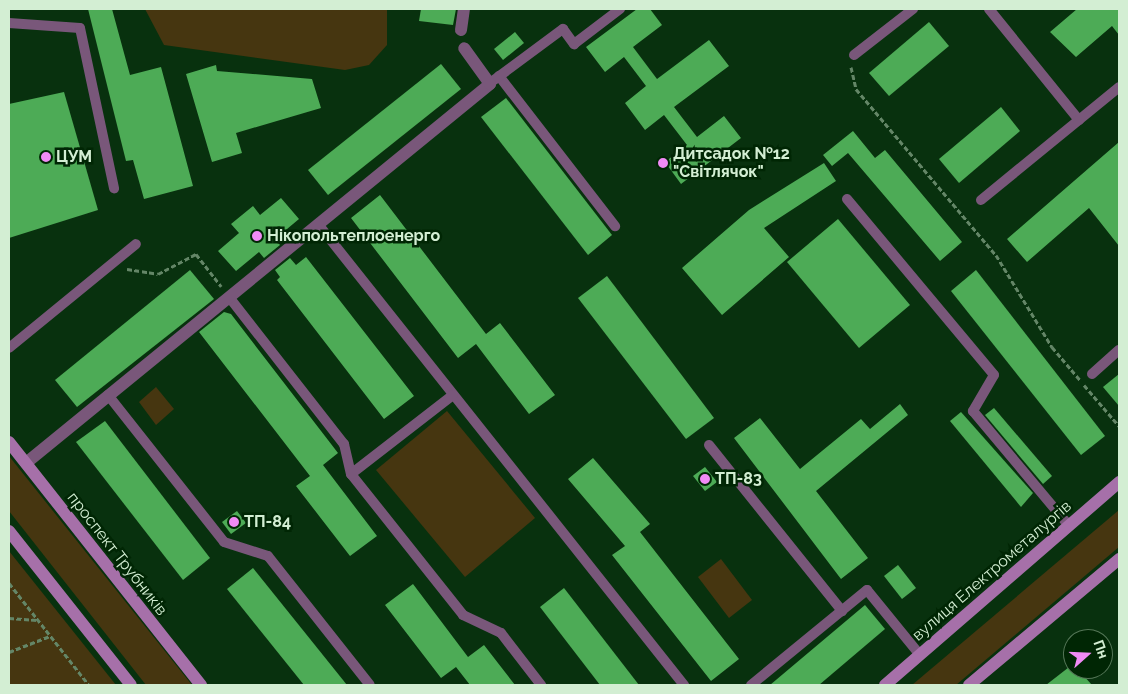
<!DOCTYPE html>
<meta charset="utf-8">
<style>
body{margin:0}
#map{position:relative;width:1128px;height:694px;overflow:hidden;background:#08310e;font-family:Raleway,sans-serif}
div>[style]{position:absolute}
.green>*{inset:0;background:#463610}
.building>*{inset:0;background:#4dab56}
.path>*{height:3px;margin-top:-1.5px;transform-origin:0;background:repeating-linear-gradient(90deg,#648667 0 5px,transparent 0 7.5px)}
.service>*{height:10px;margin:-5px;padding:0 5px;transform-origin:5px;border-radius:5px;background:#79577a}
.minor>*{height:12px;margin:-6px;padding:0 6px;transform-origin:6px;border-radius:6px;background:#79577a}
.secondary>*{height:12px;margin:-6px;padding:0 6px;transform-origin:6px;border-radius:6px;background:#a670a9}
.dots>*{width:14px;height:14px;translate:-50% -50%;box-sizing:border-box;border:2px solid #002604;border-radius:50%}
span{translate:-50% -50%;white-space:nowrap;text-align:center;line-height:1.15;-webkit-text-stroke:5px #002604;paint-order:stroke}
.poi-label{font-size:16px;color:#d3eed3;font-weight:700}
.left{translate:0 -50%;text-align:left}
.street-label{font-size:16px;color:#d3eed3}
.frame{position:absolute;inset:0;border:10px solid #d3eed3;pointer-events:none}
.north{position:absolute;left:1063px;top:629px;width:50px;height:50px;box-sizing:border-box;background:#002604;border:1px solid #547657;border-radius:50%;rotate:70deg;font-size:14px;font-weight:700;line-height:20px;text-align:center;color:#d3eed3}
.north::after{content:'';display:block;margin:auto;width:18px;height:22px;background:#f08bf5;clip-path:polygon(50% 0,100% 100%,50% 72%,0 100%)}
</style>
<div id="map">
<div class="green">
<div style="clip-path:polygon(145px 9px,387px 9px,387px 45px,369px 65px,345px 70px,164px 45px)"></div>
<div style="clip-path:polygon(156px 387px,174px 409px,156px 425px,139px 402px)"></div>
<div style="clip-path:polygon(447px 411px,535px 518px,465px 577px,376px 470px)"></div>
<div style="clip-path:polygon(9px 456px,192px 685px,146px 685px,9px 511px)"></div>
<div style="clip-path:polygon(1119px 510px,1119px 547px,956px 685px,912px 685px)"></div>
<div style="clip-path:polygon(9px 551px,116px 685px,9px 685px)"></div>
<div style="clip-path:polygon(721px 559px,752px 600px,729px 618px,698px 577px)"></div>
</div>
<div class="building">
<div style="clip-path:polygon(88px 9px,112px 9px,130px 75px,161px 67px,193px 186px,144px 199px,133px 160px,126px 161px)"></div>
<div style="clip-path:polygon(421px 9px,456px 9px,453px 25px,419px 21px)"></div>
<div style="clip-path:polygon(637px 9px,650px 9px,662px 25px,633px 47px,657px 79px,709px 40px,729px 66px,674px 107px,697px 137px,724px 116px,741px 138px,681px 184px,665px 162px,687px 145px,664px 115px,645px 130px,625px 103px,646px 86px,624px 57px,605px 72px,586px 47px)"></div>
<div style="clip-path:polygon(1077px 9px,1119px 9px,1119px 35px,1112px 26px,1076px 57px,1050px 32px)"></div>
<div style="clip-path:polygon(929px 22px,949px 46px,889px 96px,869px 73px)"></div>
<div style="clip-path:polygon(515px 32px,524px 43px,503px 60px,494px 49px)"></div>
<div style="clip-path:polygon(441px 64px,461px 89px,328px 195px,308px 170px)"></div>
<div style="clip-path:polygon(216px 65px,217px 71px,312px 79px,321px 108px,236px 133px,242px 153px,212px 162px,186px 74px)"></div>
<div style="clip-path:polygon(64px 92px,98px 210px,9px 238px,9px 104px)"></div>
<div style="clip-path:polygon(506px 98px,612px 235px,588px 255px,481px 117px)"></div>
<div style="clip-path:polygon(1001px 107px,1020px 131px,959px 183px,939px 159px)"></div>
<div style="clip-path:polygon(853px 131px,875px 158px,885px 150px,962px 242px,940px 261px,848px 153px,832px 166px,823px 155px)"></div>
<div style="clip-path:polygon(1119px 142px,1119px 246px,1089px 208px,1027px 262px,1007px 239px)"></div>
<div style="clip-path:polygon(824px 163px,836px 181px,764px 228px,789px 257px,722px 315px,682px 268px,749px 210px)"></div>
<div style="clip-path:polygon(380px 195px,486px 334px,500px 323px,555px 395px,529px 414px,476px 344px,458px 358px,351px 218px)"></div>
<div style="clip-path:polygon(281px 198px,299px 219px,275px 239px,280px 245px,264px 258px,259px 252px,236px 271px,218px 251px,239px 233px,231px 224px,253px 206px,260px 215px)"></div>
<div style="clip-path:polygon(838px 219px,910px 305px,859px 348px,787px 262px)"></div>
<div style="clip-path:polygon(306px 257px,414px 396px,384px 419px,277px 280px,280px 277px,275px 270px,290px 258px,296px 265px)"></div>
<div style="clip-path:polygon(190px 270px,214px 299px,77px 407px,55px 380px)"></div>
<div style="clip-path:polygon(976px 270px,1105px 436px,1081px 455px,951px 291px)"></div>
<div style="clip-path:polygon(607px 276px,714px 418px,686px 439px,578px 298px)"></div>
<div style="clip-path:polygon(224px 312px,231px 314px,338px 453px,323px 465px,377px 536px,350px 556px,296px 486px,310px 476px,199px 332px)"></div>
<div style="clip-path:polygon(1119px 374px,1119px 406px,1103px 387px)"></div>
<div style="clip-path:polygon(900px 404px,908px 415px,816px 491px,868px 558px,841px 579px,734px 438px,760px 418px,800px 469px,861px 419px,870px 429px)"></div>
<div style="clip-path:polygon(994px 408px,1052px 476px,1043px 484px,985px 415px)"></div>
<div style="clip-path:polygon(961px 412px,1033px 493px,1021px 507px,950px 421px)"></div>
<div style="clip-path:polygon(105px 421px,210px 558px,183px 580px,76px 442px)"></div>
<div style="clip-path:polygon(593px 458px,650px 524px,640px 532px,739px 659px,711px 681px,612px 555px,625px 546px,568px 479px)"></div>
<div style="clip-path:polygon(705px 467px,717px 482px,705px 491px,693px 476px)"></div>
<div style="clip-path:polygon(237px 511px,246px 523px,231px 534px,222px 522px)"></div>
<div style="clip-path:polygon(898px 565px,916px 588px,902px 599px,884px 576px)"></div>
<div style="clip-path:polygon(253px 568px,347px 685px,304px 685px,227px 589px)"></div>
<div style="clip-path:polygon(413px 584px,468px 657px,484px 645px,515px 685px,470px 685px,456px 667px,441px 678px,385px 605px)"></div>
<div style="clip-path:polygon(564px 588px,639px 685px,600px 685px,540px 607px)"></div>
<div style="clip-path:polygon(865px 605px,885px 629px,819px 685px,770px 685px)"></div>
<div style="clip-path:polygon(1073px 664px,1092px 685px,1046px 685px)"></div>
</div>
<div class="path">
<div style="left:851px;top:67px;width:23px;rotate:77deg"></div>
<div style="left:856px;top:89px;width:217px;rotate:49.9deg"></div>
<div style="left:996px;top:255px;width:108px;rotate:58.7deg"></div>
<div style="left:1052px;top:347px;width:43px;rotate:49.7deg"></div>
<div style="left:127px;top:269px;width:31px;rotate:9deg"></div>
<div style="left:158px;top:274px;width:43px;rotate:-27.8deg"></div>
<div style="left:196px;top:254px;width:41px;rotate:52deg"></div>
<div style="left:1084px;top:385px;width:54px;rotate:49.5deg"></div>
<div style="left:9px;top:583px;width:130px;rotate:51.9deg"></div>
<div style="left:9px;top:618px;width:28px;rotate:4deg"></div>
<div style="left:9px;top:652px;width:44px;rotate:-21.3deg"></div>
</div>
<div class="service">
<div style="left:989px;top:9px;width:143px;rotate:51deg"></div>
<div style="left:9px;top:23px;width:71px;rotate:4deg"></div>
<div style="left:80px;top:28px;width:164px;rotate:78deg"></div>
<div style="left:854px;top:55px;width:75px;rotate:-37.9deg"></div>
<div style="left:499px;top:76px;width:190px;rotate:52.3deg"></div>
<div style="left:494px;top:80px;width:86px;rotate:-36.5deg"></div>
<div style="left:563px;top:29px;width:19px;rotate:54deg"></div>
<div style="left:574px;top:44px;width:58px;rotate:-37.3deg"></div>
<div style="left:847px;top:199px;width:229px;rotate:50.1deg"></div>
<div style="left:994px;top:375px;width:42px;rotate:120.3deg"></div>
<div style="left:973px;top:411px;width:150px;rotate:50.1deg"></div>
<div style="left:981px;top:200px;width:178px;rotate:-39.3deg"></div>
<div style="left:318px;top:224px;width:589px;rotate:51.55deg"></div>
<div style="left:229px;top:297px;width:187px;rotate:52deg"></div>
<div style="left:344px;top:444px;width:31px;rotate:77deg"></div>
<div style="left:351px;top:474px;width:180px;rotate:51.5deg"></div>
<div style="left:463px;top:615px;width:42px;rotate:25.3deg"></div>
<div style="left:501px;top:633px;width:66px;rotate:52.4deg"></div>
<div style="left:9px;top:348px;width:164px;rotate:-39.3deg"></div>
<div style="left:1092px;top:374px;width:36px;rotate:-42deg"></div>
<div style="left:108px;top:395px;width:187px;rotate:51.7deg"></div>
<div style="left:224px;top:542px;width:46px;rotate:17.7deg"></div>
<div style="left:268px;top:556px;width:164px;rotate:51.7deg"></div>
<div style="left:709px;top:445px;width:213px;rotate:51.3deg"></div>
<div style="left:351px;top:474px;width:129px;rotate:-37.8deg"></div>
<div style="left:751px;top:685px;width:150px;rotate:-39.3deg"></div>
<div style="left:867px;top:590px;width:84px;rotate:50.8deg"></div>
</div>
<div class="minor">
<div style="left:461px;top:30px;width:21px;rotate:-82deg"></div>
<div style="left:26px;top:463px;width:599px;rotate:-39.24deg"></div>
<div style="left:490px;top:84px;width:44px;rotate:-125.8deg"></div>
</div>
<div class="secondary">
<div style="left:9px;top:442px;width:310px;rotate:51.7deg"></div>
<div style="left:9px;top:531px;width:196px;rotate:51.6deg"></div>
<div style="left:885px;top:685px;width:310px;rotate:-40.9deg"></div>
<div style="left:969px;top:685px;width:196px;rotate:-40deg"></div>
</div>
<div class="dots">
<div style="left:46px;top:157px;background:#f08bf5"></div>
<div style="left:663px;top:163px;background:#f08bf5"></div>
<div style="left:257px;top:236px;background:#f08bf5"></div>
<div style="left:705px;top:479px;background:#f08bf5"></div>
<div style="left:234px;top:522px;background:#f08bf5"></div>
</div>
<div class="poi-label">
<span class="left" style="left:673px;top:163px">Дитсадок №12<br>"Світлячок"</span>
<span class="left" style="left:56px;top:157px">ЦУМ</span>
<span class="left" style="left:267px;top:236px">Нікопольтеплоенерго</span>
<span class="left" style="left:715px;top:479px">ТП-83</span>
<span class="left" style="left:244px;top:522px">ТП-84</span>
</div>
<div class="street-label">
<span style="left:117px;top:554px;rotate:52deg">проспект Трубників</span>
<span style="left:992px;top:571px;rotate:-41deg">вулиця Електрометалургів</span>
</div>
<div class="frame"></div>
<div class="north">Пн</div>
</div>
